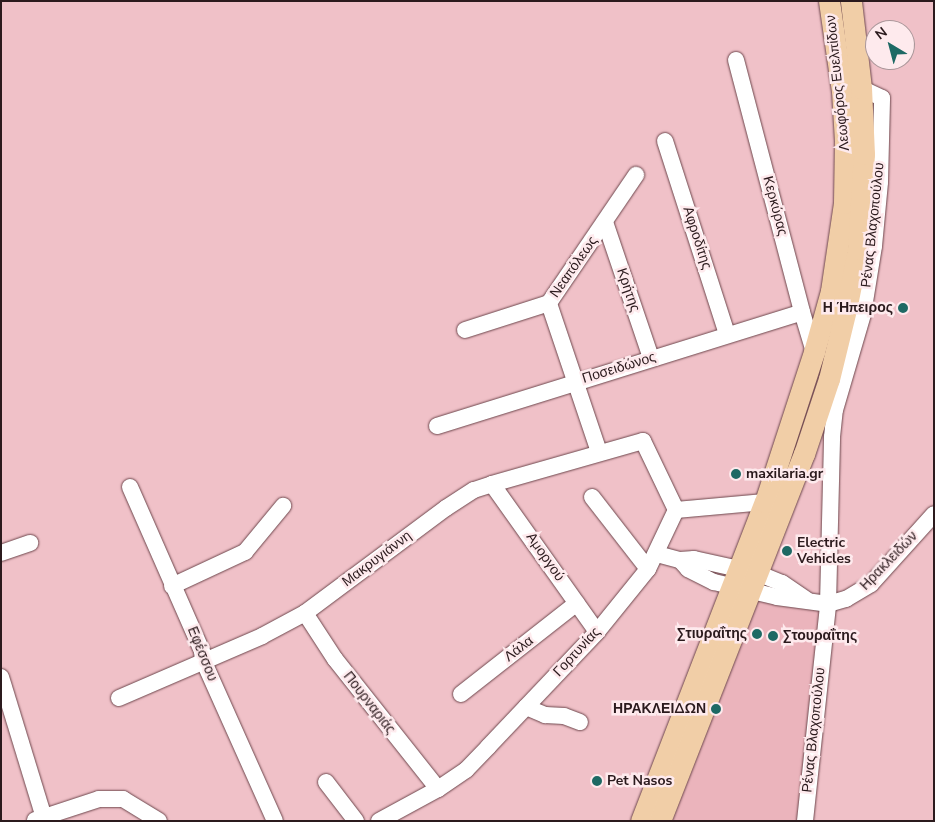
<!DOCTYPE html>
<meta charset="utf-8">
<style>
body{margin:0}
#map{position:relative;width:935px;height:822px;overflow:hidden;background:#f0c1c8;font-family:"Nunito Sans",sans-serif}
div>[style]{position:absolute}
.built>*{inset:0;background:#ebb4bc}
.roads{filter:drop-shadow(0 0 1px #6d464c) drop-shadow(0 0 1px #6d464c)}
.minor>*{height:16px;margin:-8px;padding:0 8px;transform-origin:8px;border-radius:8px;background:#fff}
.major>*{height:21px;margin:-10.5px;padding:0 10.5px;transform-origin:10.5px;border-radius:10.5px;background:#f1cea7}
.dots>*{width:14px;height:14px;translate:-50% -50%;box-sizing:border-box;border:2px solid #feeaed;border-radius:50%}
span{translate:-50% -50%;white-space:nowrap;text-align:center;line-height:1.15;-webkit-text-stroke:5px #feeaed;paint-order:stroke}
.street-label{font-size:14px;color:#2b1a1d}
.poi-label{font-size:14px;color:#2b1a1d;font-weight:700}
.right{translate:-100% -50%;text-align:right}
.left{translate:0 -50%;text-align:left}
.frame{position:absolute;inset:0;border:2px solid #2b1a1d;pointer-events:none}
.north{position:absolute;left:865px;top:20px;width:50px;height:50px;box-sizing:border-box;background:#feeaed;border:1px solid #aa979a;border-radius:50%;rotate:323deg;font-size:14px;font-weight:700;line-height:20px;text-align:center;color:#2b1a1d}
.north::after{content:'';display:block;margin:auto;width:18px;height:22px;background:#1e6964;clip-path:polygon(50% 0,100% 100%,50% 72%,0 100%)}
</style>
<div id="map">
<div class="built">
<div style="clip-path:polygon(748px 595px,828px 604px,799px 821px,667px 821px)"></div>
</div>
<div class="roads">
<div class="minor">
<div style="left:736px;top:60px;width:260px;rotate:75.3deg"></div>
<div style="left:802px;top:312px;width:42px;rotate:73.3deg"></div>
<div style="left:665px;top:141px;width:203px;rotate:72.2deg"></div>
<div style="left:605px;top:222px;width:144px;rotate:71.3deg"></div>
<div style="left:465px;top:330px;width:88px;rotate:-17.8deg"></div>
<div style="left:437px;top:426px;width:382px;rotate:-17.3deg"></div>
<div style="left:599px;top:452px;width:157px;rotate:-108.6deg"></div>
<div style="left:549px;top:303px;width:155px;rotate:-55.8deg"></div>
<div style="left:492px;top:484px;width:181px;rotate:54.6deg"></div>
<div style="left:130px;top:487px;width:179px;rotate:66.3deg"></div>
<div style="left:202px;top:651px;width:9px;rotate:84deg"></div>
<div style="left:203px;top:660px;width:176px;rotate:65.9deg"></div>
<div style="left:592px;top:497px;width:91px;rotate:52.1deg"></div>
<div style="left:1px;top:553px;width:31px;rotate:-19deg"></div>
<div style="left:657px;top:554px;width:24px;rotate:15deg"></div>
<div style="left:680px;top:560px;width:14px;rotate:-4deg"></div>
<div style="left:694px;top:559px;width:65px;rotate:12.5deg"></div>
<div style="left:757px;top:573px;width:27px;rotate:22deg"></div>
<div style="left:782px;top:583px;width:30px;rotate:34deg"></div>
<div style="left:680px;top:560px;width:12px;rotate:48deg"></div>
<div style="left:688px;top:569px;width:29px;rotate:27deg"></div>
<div style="left:714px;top:582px;width:65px;rotate:13.4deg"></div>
<div style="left:777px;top:597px;width:51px;rotate:7.8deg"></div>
<div style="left:828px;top:604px;width:19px;rotate:-16deg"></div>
<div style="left:846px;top:599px;width:29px;rotate:-31deg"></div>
<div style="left:871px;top:584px;width:94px;rotate:-48deg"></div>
<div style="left:172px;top:586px;width:81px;rotate:-25deg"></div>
<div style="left:245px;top:552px;width:60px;rotate:-50.4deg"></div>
<div style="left:305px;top:613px;width:55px;rotate:56.9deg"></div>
<div style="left:335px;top:659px;width:166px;rotate:51.6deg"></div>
<div style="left:1px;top:677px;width:147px;rotate:73deg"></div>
<div style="left:461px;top:694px;width:147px;rotate:-38.1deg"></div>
<div style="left:119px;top:698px;width:156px;rotate:-23.4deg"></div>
<div style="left:262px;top:636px;width:49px;rotate:-28.1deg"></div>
<div style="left:305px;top:613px;width:176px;rotate:-36.7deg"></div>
<div style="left:446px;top:508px;width:33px;rotate:-33deg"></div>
<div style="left:474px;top:490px;width:19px;rotate:-18deg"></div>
<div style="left:492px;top:484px;width:157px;rotate:-15.9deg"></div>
<div style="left:643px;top:441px;width:76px;rotate:64.4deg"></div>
<div style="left:526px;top:707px;width:21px;rotate:23deg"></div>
<div style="left:545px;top:715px;width:19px;rotate:3deg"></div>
<div style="left:564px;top:716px;width:17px;rotate:21deg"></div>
<div style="left:326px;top:782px;width:49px;rotate:52.4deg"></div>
<div style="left:35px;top:820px;width:67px;rotate:-18.2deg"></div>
<div style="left:99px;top:799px;width:24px"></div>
<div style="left:123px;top:799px;width:42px;rotate:31.4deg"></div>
<div style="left:379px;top:821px;width:67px;rotate:-28.5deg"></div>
<div style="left:438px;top:789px;width:34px;rotate:-34deg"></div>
<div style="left:466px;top:770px;width:33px;rotate:-46deg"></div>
<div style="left:489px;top:746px;width:157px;rotate:-46.5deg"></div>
<div style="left:597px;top:632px;width:81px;rotate:-51deg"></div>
<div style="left:648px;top:569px;width:65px;rotate:-64.6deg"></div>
<div style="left:676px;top:510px;width:89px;rotate:-5.1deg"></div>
<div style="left:805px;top:821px;width:218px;rotate:-83.9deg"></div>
<div style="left:828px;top:604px;width:167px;rotate:-88.6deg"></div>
<div style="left:832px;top:437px;width:27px;rotate:-84deg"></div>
<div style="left:835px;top:410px;width:100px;rotate:-73.7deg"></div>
<div style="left:863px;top:314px;width:69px;rotate:-80.8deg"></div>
<div style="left:874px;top:246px;width:64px;rotate:-84.6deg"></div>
<div style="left:880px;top:182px;width:84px;rotate:-88.6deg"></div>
<div style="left:882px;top:98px;width:23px;rotate:-155deg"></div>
</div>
<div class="major">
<div style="left:641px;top:821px;width:342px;rotate:-68.8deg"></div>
<div style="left:765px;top:502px;width:158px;rotate:-71.9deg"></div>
<div style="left:814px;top:352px;width:63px;rotate:-74.4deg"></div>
<div style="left:831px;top:291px;width:89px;rotate:-81.6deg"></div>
<div style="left:844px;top:203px;width:62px;rotate:-89.1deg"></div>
<div style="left:845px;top:141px;width:50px;rotate:-93.4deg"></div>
<div style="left:842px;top:91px;width:91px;rotate:-98.2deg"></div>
<div style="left:660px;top:821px;width:394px;rotate:-68.6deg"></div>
<div style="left:804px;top:454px;width:79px;rotate:-71.6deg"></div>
<div style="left:829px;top:379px;width:76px;rotate:-76.3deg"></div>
<div style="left:847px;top:305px;width:57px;rotate:-78.9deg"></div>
<div style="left:858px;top:249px;width:95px;rotate:-86.4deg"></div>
<div style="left:864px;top:154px;width:66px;rotate:-92.6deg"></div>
<div style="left:861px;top:88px;width:88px;rotate:-96.6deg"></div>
</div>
</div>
<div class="dots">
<div style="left:903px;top:308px;background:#1e6964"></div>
<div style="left:736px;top:474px;background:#1e6964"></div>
<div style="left:787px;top:551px;background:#1e6964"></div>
<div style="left:757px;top:634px;background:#1e6964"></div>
<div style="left:773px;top:636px;background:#1e6964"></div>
<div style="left:716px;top:709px;background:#1e6964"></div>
<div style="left:597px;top:781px;background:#1e6964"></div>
</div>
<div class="street-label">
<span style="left:838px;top:83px;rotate:-96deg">Λεωφόρος Ευελπίδων</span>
<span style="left:775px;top:206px;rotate:75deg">Κερκύρας</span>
<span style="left:873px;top:225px;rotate:-84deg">Ρένας Βλαχοπούλου</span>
<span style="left:697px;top:238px;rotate:72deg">Αφροδίτης</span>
<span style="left:574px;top:267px;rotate:-55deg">Νεαπόλεως</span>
<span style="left:628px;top:290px;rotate:71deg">Κρήτης</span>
<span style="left:619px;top:368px;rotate:-17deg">Ποσειδώνος</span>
<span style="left:545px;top:557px;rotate:55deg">Αμοργού</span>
<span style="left:377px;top:559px;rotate:-37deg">Μακρυγιάννη</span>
<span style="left:889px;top:561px;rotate:-46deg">Ηρακλειδών</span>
<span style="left:519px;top:649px;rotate:-38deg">Λάλα</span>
<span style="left:577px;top:652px;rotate:-47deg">Γορτυνίας</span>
<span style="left:202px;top:654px;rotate:68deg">Εφέσσου</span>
<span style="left:369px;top:703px;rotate:52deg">Πουρναριάς</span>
<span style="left:814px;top:730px;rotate:-84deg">Ρένας Βλαχοπούλου</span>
</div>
<div class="poi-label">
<span class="right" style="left:893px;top:308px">Η Ήπειρος</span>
<span class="left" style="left:746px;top:474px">maxilaria.gr</span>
<span class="left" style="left:797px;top:551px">Electric<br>Vehicles</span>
<span class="right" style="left:747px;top:634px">Στιυραΐτης</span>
<span class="left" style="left:783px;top:636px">Στουραΐτης</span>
<span class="right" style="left:706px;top:709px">ΗΡΑΚΛΕΙΔΩΝ</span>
<span class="left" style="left:607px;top:781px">Pet Nasos</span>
</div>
<div class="frame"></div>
<div class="north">N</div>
</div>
